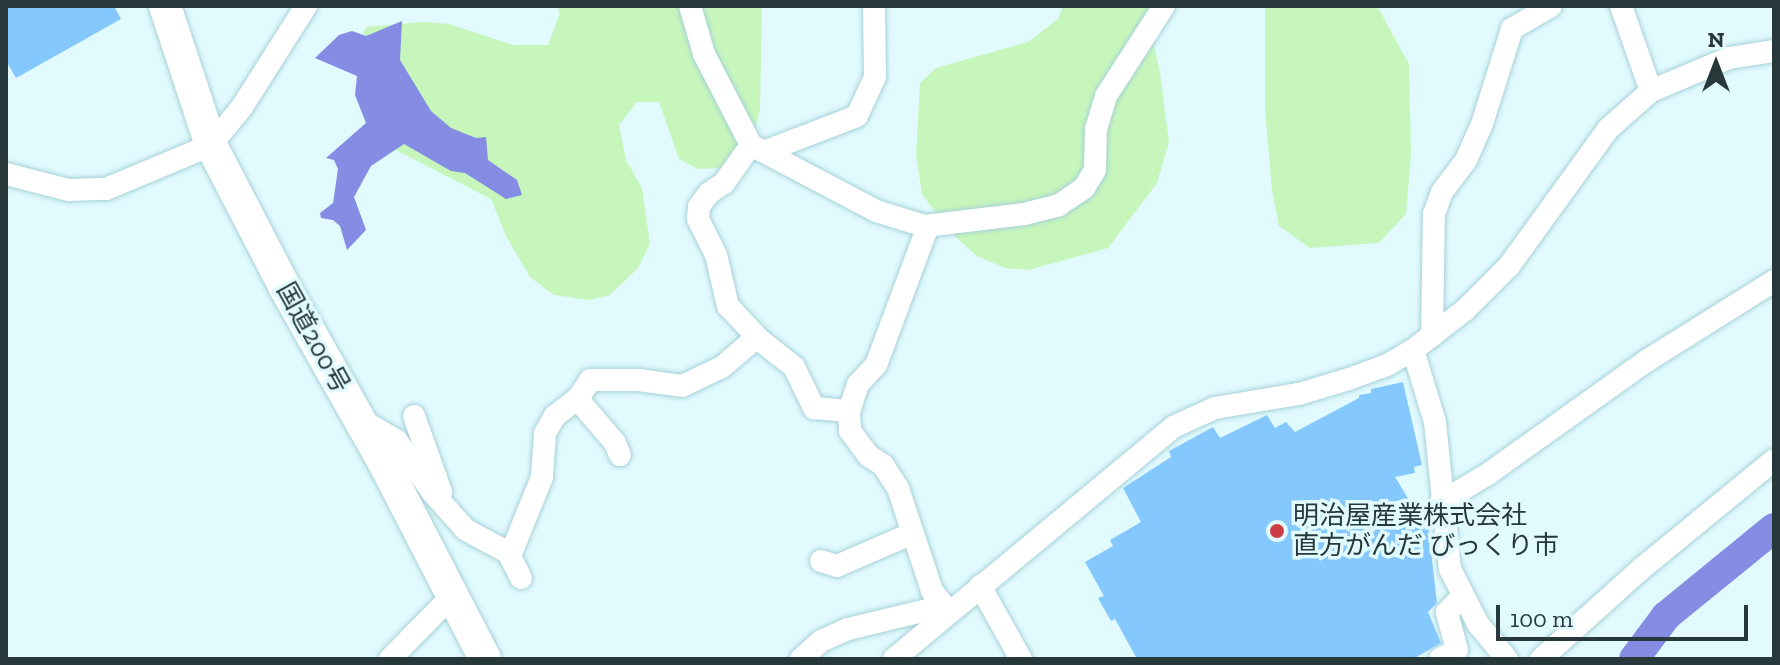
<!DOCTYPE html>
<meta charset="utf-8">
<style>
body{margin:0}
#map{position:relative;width:1780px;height:665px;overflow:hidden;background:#e0fafe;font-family:"Zilla Slab","Noto Sans JP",serif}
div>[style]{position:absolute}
.green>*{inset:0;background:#c6f6bb}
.water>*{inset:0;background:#848ce3}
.river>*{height:30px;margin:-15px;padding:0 15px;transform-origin:15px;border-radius:15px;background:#848ce3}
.building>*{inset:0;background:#85c8fe}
.roads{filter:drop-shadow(0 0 2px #a6d1d8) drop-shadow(0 0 2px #a6d1d8)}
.minor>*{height:22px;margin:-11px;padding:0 11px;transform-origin:11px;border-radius:11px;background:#fff}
.highway>*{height:32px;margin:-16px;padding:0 16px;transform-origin:16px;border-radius:16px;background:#fff}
.dots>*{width:22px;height:22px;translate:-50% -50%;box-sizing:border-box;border:4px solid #e0fafe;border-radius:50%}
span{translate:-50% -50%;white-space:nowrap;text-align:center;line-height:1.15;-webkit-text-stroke:7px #e0fafe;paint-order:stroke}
.street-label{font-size:26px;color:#27383b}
.poi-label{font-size:26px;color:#27383b}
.left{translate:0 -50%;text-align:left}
.frame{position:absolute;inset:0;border:8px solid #27383b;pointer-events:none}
.north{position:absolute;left:1676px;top:24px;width:80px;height:80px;-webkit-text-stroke:6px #e0fafe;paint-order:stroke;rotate:0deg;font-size:22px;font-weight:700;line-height:32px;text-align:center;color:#27383b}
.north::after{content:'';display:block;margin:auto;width:28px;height:36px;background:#27383b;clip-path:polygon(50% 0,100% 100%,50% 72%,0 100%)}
.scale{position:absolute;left:1496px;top:605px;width:252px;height:36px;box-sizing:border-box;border:4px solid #27383b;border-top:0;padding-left:10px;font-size:24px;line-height:28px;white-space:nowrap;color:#27383b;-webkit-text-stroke:6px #e0fafe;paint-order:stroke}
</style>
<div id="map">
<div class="green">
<div style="clip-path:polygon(557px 6px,762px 6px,760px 111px,752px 139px,722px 168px,698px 169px,679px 159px,659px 102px,637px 102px,619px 125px,626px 160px,642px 188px,650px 244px,638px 268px,610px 295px,589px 300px,554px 295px,530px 277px,506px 236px,491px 199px,384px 144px,361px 101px,356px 70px,356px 52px,366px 27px,423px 22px,449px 24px,513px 45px,548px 45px,560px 13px)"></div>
<div style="clip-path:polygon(1063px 6px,1154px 6px,1150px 28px,1160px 73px,1169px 142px,1157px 183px,1108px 248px,1028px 270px,1005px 268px,977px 256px,948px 230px,922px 194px,916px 155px,920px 83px,936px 68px,1028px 42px,1058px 19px)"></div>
<div style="clip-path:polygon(1265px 6px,1377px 6px,1409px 64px,1411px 154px,1406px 214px,1379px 243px,1310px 248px,1279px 226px,1272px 190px,1265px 110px)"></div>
</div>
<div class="water">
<div style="clip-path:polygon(402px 21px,400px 60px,431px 111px,451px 128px,476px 138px,486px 137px,488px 160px,517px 180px,522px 195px,506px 199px,465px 173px,451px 171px,404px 144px,371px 166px,354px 197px,366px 230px,347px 250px,340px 226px,333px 220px,321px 218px,320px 213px,333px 203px,338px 169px,334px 160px,326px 158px,366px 123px,355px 95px,357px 76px,315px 58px,339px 35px,352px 31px,366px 36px)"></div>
</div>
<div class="river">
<div style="left:1634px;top:659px;width:54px;rotate:-53.3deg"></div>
<div style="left:1666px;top:616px;width:139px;rotate:-39.2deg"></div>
</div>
<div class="building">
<div style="clip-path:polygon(6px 6px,114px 6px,121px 19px,16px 78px,6px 61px)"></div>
<div style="clip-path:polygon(1403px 382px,1422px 465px,1414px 467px,1415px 473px,1395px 477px,1417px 513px,1426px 507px,1437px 603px,1428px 612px,1441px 643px,1413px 659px,1137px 659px,1115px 619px,1111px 621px,1098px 598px,1104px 596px,1085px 562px,1113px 546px,1110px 540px,1141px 522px,1123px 488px,1171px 457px,1169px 451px,1213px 427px,1220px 438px,1267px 415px,1275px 428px,1286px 422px,1295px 432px,1359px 398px,1359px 395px,1371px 393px,1371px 389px)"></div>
</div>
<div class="roads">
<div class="minor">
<div style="left:690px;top:6px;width:50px;rotate:73.7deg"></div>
<div style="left:704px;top:54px;width:102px;rotate:62.7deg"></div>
<div style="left:751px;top:145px;width:141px;rotate:27.8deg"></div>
<div style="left:876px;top:211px;width:51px;rotate:17deg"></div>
<div style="left:925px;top:226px;width:100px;rotate:-6.9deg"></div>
<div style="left:1024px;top:214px;width:36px;rotate:-14deg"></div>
<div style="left:1059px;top:205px;width:30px;rotate:-34deg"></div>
<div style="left:1084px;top:188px;width:21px;rotate:-59deg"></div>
<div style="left:1095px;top:170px;width:41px;rotate:-88.6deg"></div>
<div style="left:1096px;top:129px;width:34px;rotate:-73deg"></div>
<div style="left:1106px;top:96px;width:107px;rotate:-57.2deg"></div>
<div style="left:1621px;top:6px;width:90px;rotate:70.6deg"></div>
<div style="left:751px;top:145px;width:47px;rotate:125.4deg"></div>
<div style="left:724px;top:183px;width:18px;rotate:146deg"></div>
<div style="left:709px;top:193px;width:17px;rotate:126deg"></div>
<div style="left:699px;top:207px;width:12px;rotate:95deg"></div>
<div style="left:698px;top:219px;width:40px;rotate:63.4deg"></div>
<div style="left:716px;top:255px;width:52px;rotate:76.8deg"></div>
<div style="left:728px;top:306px;width:48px;rotate:46.7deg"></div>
<div style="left:761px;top:341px;width:42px;rotate:38.2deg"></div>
<div style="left:794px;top:367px;width:46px;rotate:64deg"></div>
<div style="left:814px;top:408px;width:35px;rotate:5deg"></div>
<div style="left:766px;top:151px;width:97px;rotate:-21deg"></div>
<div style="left:857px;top:116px;width:43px;rotate:-65.2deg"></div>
<div style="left:875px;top:77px;width:71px;rotate:-90.8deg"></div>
<div style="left:6px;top:174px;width:65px;rotate:14.3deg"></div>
<div style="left:69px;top:190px;width:37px;rotate:-2deg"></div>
<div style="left:106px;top:189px;width:114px;rotate:-22.7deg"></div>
<div style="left:211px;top:145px;width:49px;rotate:-50.8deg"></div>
<div style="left:242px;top:107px;width:120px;rotate:-57.6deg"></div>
<div style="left:928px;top:226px;width:148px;rotate:110.5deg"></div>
<div style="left:876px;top:365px;width:26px;rotate:133deg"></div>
<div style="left:858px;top:384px;width:28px;rotate:108deg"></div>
<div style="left:849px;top:411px;width:20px;rotate:87deg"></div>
<div style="left:850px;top:431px;width:31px;rotate:53deg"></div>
<div style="left:869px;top:456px;width:17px;rotate:33deg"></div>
<div style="left:883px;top:465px;width:27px;rotate:57deg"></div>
<div style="left:898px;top:488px;width:108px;rotate:71.7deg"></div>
<div style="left:932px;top:591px;width:27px;rotate:51deg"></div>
<div style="left:1432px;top:336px;width:122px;rotate:-89.1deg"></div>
<div style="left:1434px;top:214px;width:23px;rotate:-70deg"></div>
<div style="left:1442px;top:192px;width:40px;rotate:-53deg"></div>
<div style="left:1466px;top:160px;width:39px;rotate:-66deg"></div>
<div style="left:1482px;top:124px;width:100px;rotate:-72.5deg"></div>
<div style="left:1512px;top:29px;width:45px;rotate:-30.5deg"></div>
<div style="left:1413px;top:350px;width:75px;rotate:73deg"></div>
<div style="left:1435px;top:422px;width:148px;rotate:84.2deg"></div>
<div style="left:1450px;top:569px;width:62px;rotate:63deg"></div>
<div style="left:1478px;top:624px;width:45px;rotate:50.4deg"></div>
<div style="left:414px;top:416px;width:81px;rotate:70.4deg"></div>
<div style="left:363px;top:421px;width:39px;rotate:30deg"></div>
<div style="left:397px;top:441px;width:62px;rotate:55.5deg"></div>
<div style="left:432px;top:492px;width:51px;rotate:48.2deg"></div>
<div style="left:466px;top:530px;width:51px;rotate:28.1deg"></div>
<div style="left:620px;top:455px;width:13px;rotate:-113deg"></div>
<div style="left:615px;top:443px;width:52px;rotate:-130.4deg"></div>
<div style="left:581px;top:403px;width:6px;rotate:-108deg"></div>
<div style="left:579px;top:397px;width:20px;rotate:-57deg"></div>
<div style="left:590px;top:380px;width:49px"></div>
<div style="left:639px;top:380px;width:43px;rotate:7.9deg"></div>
<div style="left:682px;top:386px;width:44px;rotate:-25.4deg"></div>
<div style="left:722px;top:367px;width:46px;rotate:-40.6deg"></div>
<div style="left:1441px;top:502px;width:55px;rotate:-30.8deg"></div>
<div style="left:1488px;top:474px;width:196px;rotate:-35.5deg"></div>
<div style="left:1648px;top:360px;width:149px;rotate:-32.1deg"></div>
<div style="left:821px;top:561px;width:17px;rotate:17deg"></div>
<div style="left:837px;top:566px;width:83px;rotate:-23.5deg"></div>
<div style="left:521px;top:578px;width:25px;rotate:-117deg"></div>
<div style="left:510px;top:556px;width:85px;rotate:-67.9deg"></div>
<div style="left:542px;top:477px;width:44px;rotate:-86.1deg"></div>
<div style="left:545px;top:433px;width:20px;rotate:-60deg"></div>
<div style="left:555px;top:416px;width:31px;rotate:-38deg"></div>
<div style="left:980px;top:586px;width:84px;rotate:60.7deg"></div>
<div style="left:390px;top:659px;width:87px;rotate:-45.5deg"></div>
<div style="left:801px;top:659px;width:27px;rotate:-42deg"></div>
<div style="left:821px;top:641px;width:30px;rotate:-24deg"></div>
<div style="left:848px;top:629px;width:99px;rotate:-13.5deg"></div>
<div style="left:894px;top:659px;width:363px;rotate:-39.7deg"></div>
<div style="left:1173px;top:427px;width:46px;rotate:-24.3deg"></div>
<div style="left:1215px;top:408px;width:85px;rotate:-9.5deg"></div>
<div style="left:1299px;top:394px;width:52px;rotate:-16.7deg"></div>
<div style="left:1349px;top:379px;width:40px;rotate:-20.2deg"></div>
<div style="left:1387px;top:365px;width:30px;rotate:-30deg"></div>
<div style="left:1413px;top:350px;width:66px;rotate:-37.6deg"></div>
<div style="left:1465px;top:310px;width:62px;rotate:-45deg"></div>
<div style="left:1509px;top:266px;width:169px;rotate:-54.1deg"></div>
<div style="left:1608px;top:129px;width:57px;rotate:-41.5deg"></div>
<div style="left:1651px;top:91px;width:85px;rotate:-22.9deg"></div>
<div style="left:1729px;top:58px;width:46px;rotate:-8.8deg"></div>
<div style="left:1440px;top:659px;width:19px;rotate:-28deg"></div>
<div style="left:1457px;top:650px;width:39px;rotate:-105deg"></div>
<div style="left:1447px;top:612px;width:20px;rotate:-45deg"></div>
<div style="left:1541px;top:659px;width:135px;rotate:-42deg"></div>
<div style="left:1641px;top:569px;width:172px;rotate:-39.3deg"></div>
</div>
<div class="highway">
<div style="left:165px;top:6px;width:146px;rotate:71.7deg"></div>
<div style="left:211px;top:145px;width:161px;rotate:62.6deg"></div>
<div style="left:285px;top:288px;width:203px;rotate:60.5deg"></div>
<div style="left:385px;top:465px;width:218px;rotate:62.7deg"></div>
</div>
</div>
<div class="dots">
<div style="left:1277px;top:531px;background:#cc3c43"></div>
</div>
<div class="street-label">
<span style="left:313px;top:338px;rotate:61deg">国道200号</span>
</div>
<div class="poi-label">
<span class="left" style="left:1293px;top:531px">明治屋産業株式会社<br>直方がんだ びっくり市</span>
</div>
<div class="frame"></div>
<div class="north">N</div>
<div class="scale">100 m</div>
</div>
